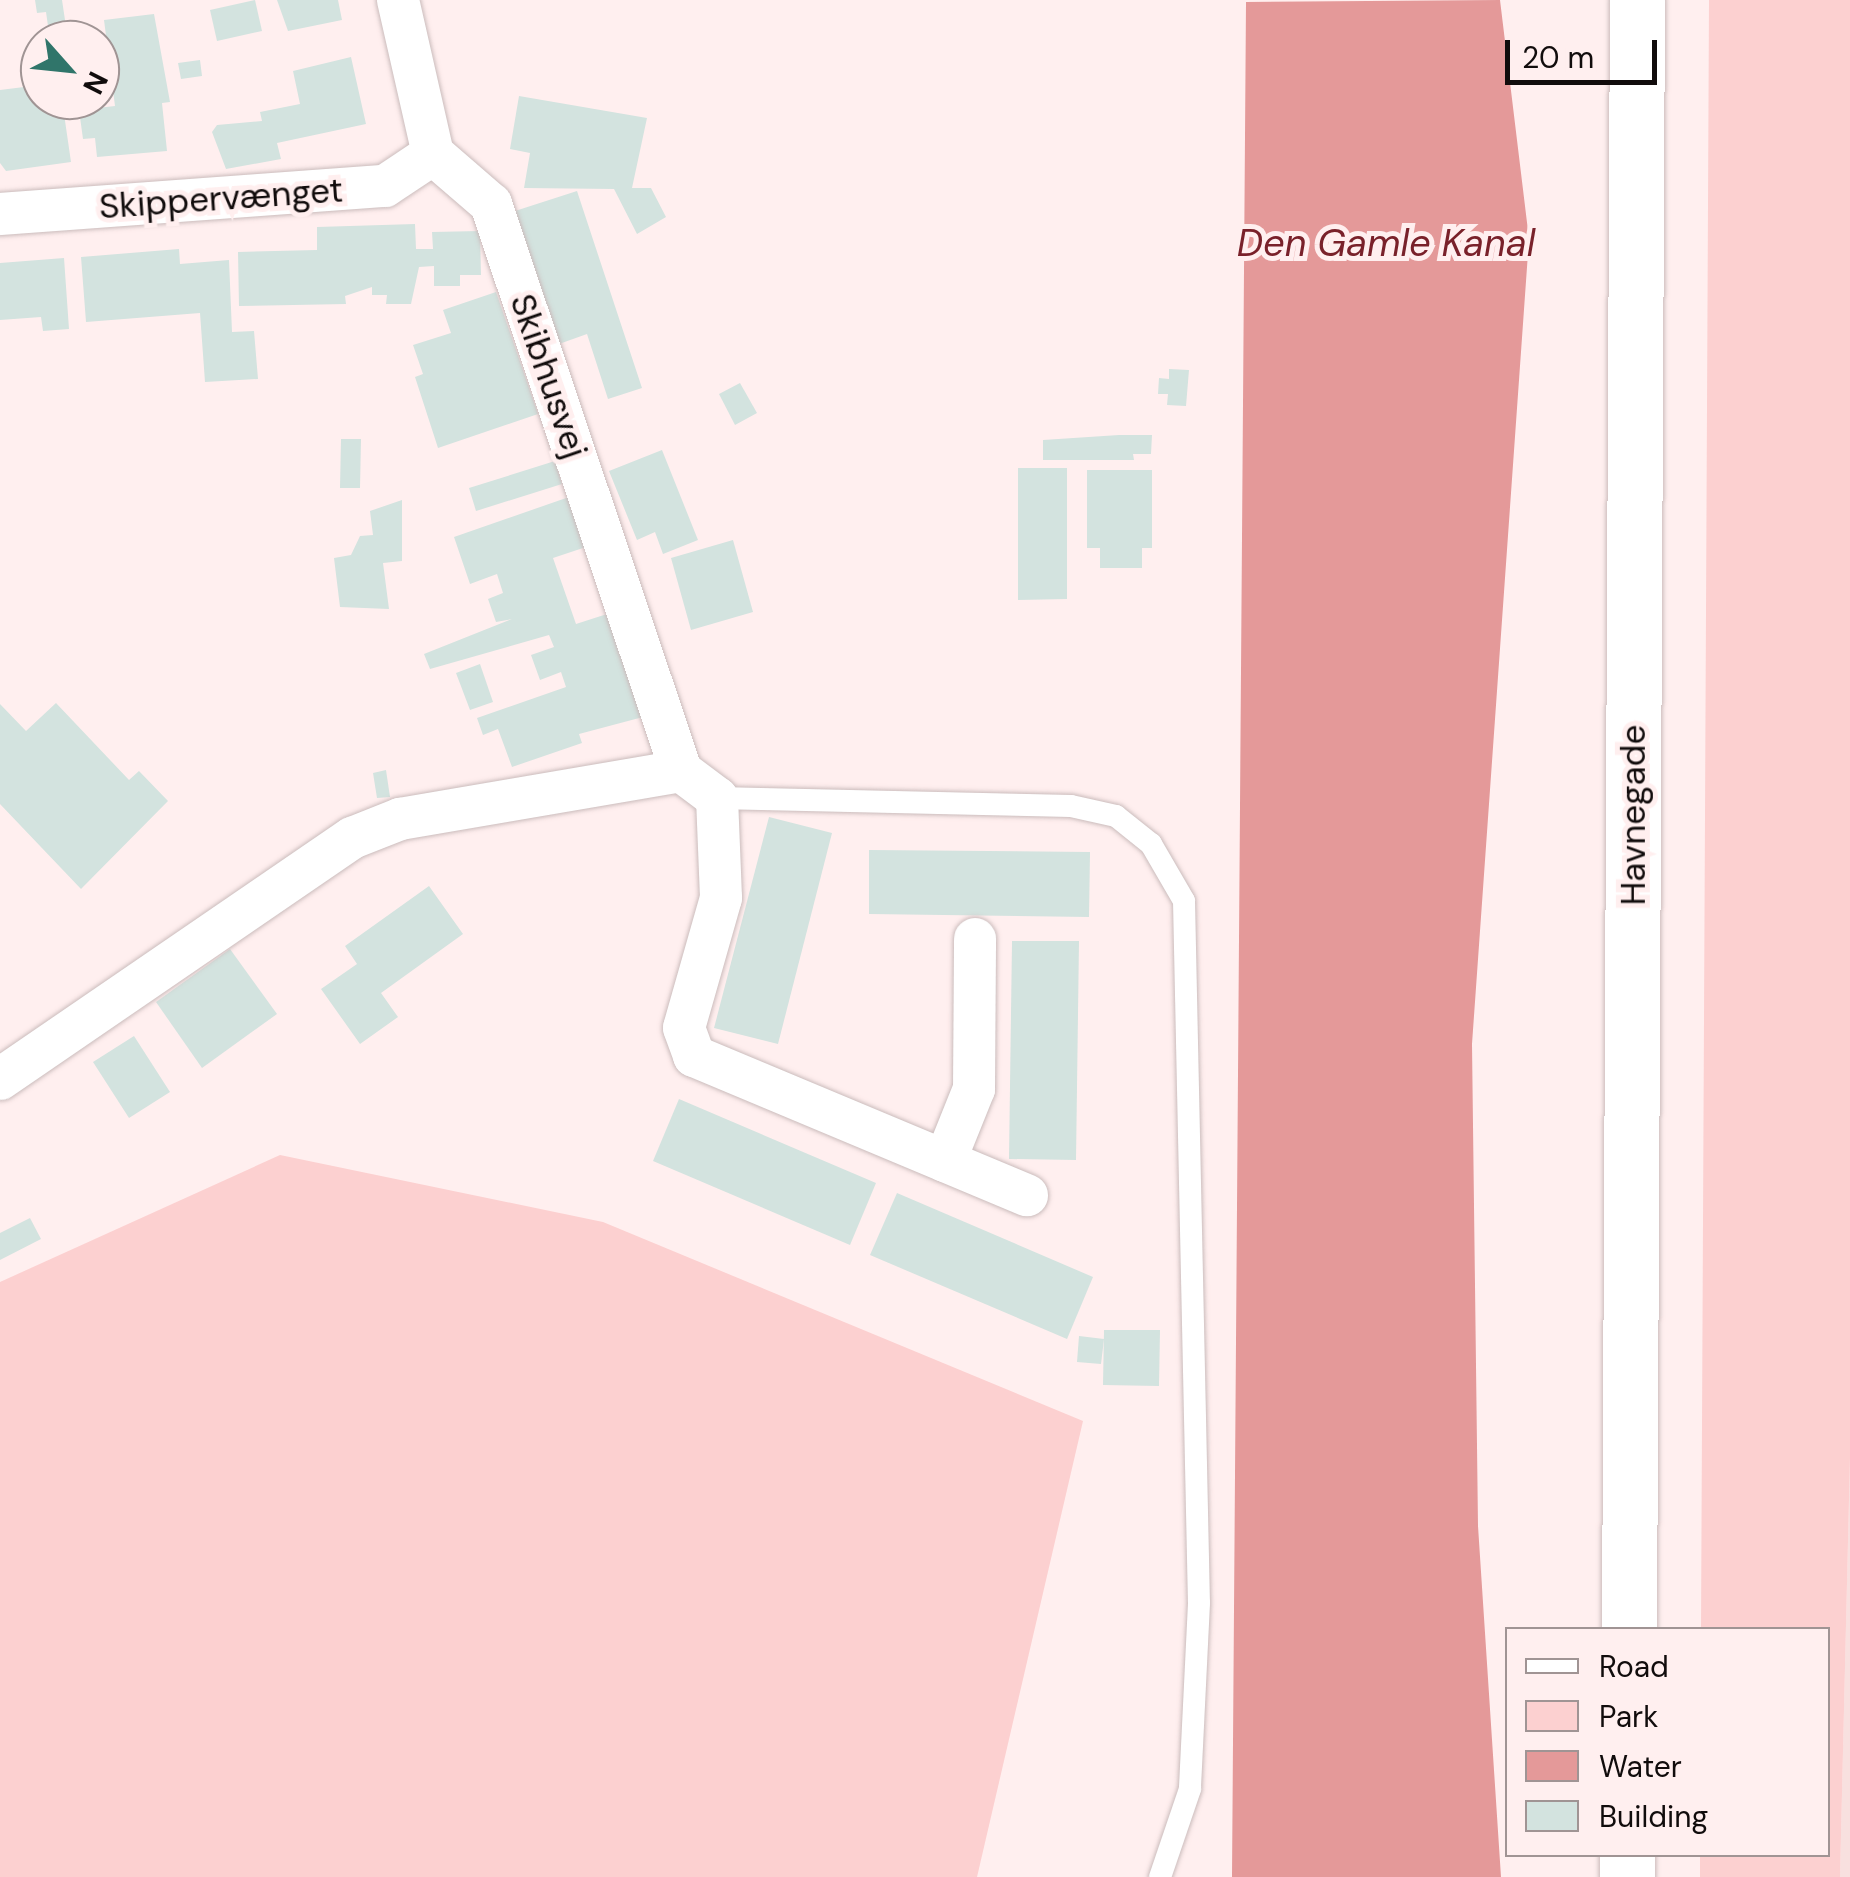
<!DOCTYPE html>
<meta charset="utf-8">
<style>
body{margin:0}
#map{position:relative;width:1850px;height:1877px;overflow:hidden;background:#ffefef;font-family:"DM Sans",sans-serif}
div>[style]{position:absolute}
.built>*{inset:0;background:#f8e0df}
.green>*{inset:0;background:#fcd0d0}
.water>*{inset:0;background:#e49999}
.building>*{inset:0;background:#d3e3df}
.roads{filter:drop-shadow(0 0 2px #cbbcbc) drop-shadow(0 0 2px #cbbcbc)}
.service>*{height:22px;margin:-11px;padding:0 11px;transform-origin:11px;border-radius:11px;background:#fff}
.minor>*{height:42px;margin:-21px;padding:0 21px;transform-origin:21px;border-radius:21px;background:#fff}
.tertiary>*{height:55px;margin:-27.5px;padding:0 27.5px;transform-origin:27.5px;border-radius:27.5px;background:#fff}
span{translate:-50% -50%;white-space:nowrap;text-align:center;line-height:1.15;-webkit-text-stroke:10px #ffefef;paint-order:stroke}
.street-label{font-size:35px;color:#110c0c}
.water-label{font-size:38px;color:#79212a;font-style:italic}
.legend{position:absolute;left:1505px;top:1627px;width:325px;height:230px;box-sizing:border-box;background:#ffefef;border:2px solid #a09494;margin:0;padding:12px 18px;list-style:none;font-size:30px;color:#110c0c}
.legend li{display:flex;align-items:center;gap:20px;height:50px}
.legend b{width:50px;border:2px solid #a09494}
.north{position:absolute;left:20px;top:20px;width:100px;height:100px;box-sizing:border-box;background:#ffefef;border:2px solid #a09494;border-radius:50%;rotate:117deg;font-size:28px;font-weight:700;line-height:40px;text-align:center;color:#110c0c}
.north::after{content:'';display:block;margin:auto;width:35px;height:45px;background:#30756a;clip-path:polygon(50% 0,100% 100%,50% 72%,0 100%)}
.scale{position:absolute;left:1505px;top:40px;width:152px;height:45px;box-sizing:border-box;border:5px solid #110c0c;border-top:0;padding-left:12px;font-size:30px;line-height:35px;white-space:nowrap;color:#110c0c;-webkit-text-stroke:8px #ffefef;paint-order:stroke}
</style>
<div id="map">
<div class="built">
<div style="clip-path:polygon(1850px 1458px,1850px 1877px,1840px 1877px)"></div>
</div>
<div class="green">
<div style="clip-path:polygon(1709px 0,1850px 0,1850px 1458px,1840px 1877px,1700px 1877px,1700px 1855px,1828px 1854px,1828px 1630px,1701px 1629px)"></div>
<div style="clip-path:polygon(280px 1155px,603px 1222px,1083px 1421px,977px 1877px,0 1877px,0 1282px)"></div>
</div>
<div class="water">
<div style="clip-path:polygon(1500px 0,1529px 239px,1472px 1044px,1478px 1526px,1501px 1877px,1232px 1877px,1246px 2px)"></div>
</div>
<div class="building">
<div style="clip-path:polygon(35px 0,62px 0,68px 40px,50px 40px,46px 12px,37px 13px)"></div>
<div style="clip-path:polygon(255px 0,262px 31px,217px 41px,210px 10px)"></div>
<div style="clip-path:polygon(277px 0,338px 0,342px 20px,288px 31px)"></div>
<div style="clip-path:polygon(154px 14px,170px 102px,162px 103px,167px 151px,97px 157px,95px 138px,83px 139px,79px 110px,115px 106px,104px 20px)"></div>
<div style="clip-path:polygon(351px 57px,366px 124px,277px 143px,281px 159px,226px 169px,212px 132px,217px 125px,262px 121px,260px 112px,300px 104px,293px 71px)"></div>
<div style="clip-path:polygon(200px 60px,202px 76px,181px 79px,178px 63px)"></div>
<div style="clip-path:polygon(40px 85px,40px 100px,62px 100px,71px 162px,6px 171px,0 163px,0 90px)"></div>
<div style="clip-path:polygon(519px 96px,647px 118px,632px 188px,651px 188px,666px 217px,637px 234px,614px 189px,524px 188px,530px 153px,510px 149px)"></div>
<div style="clip-path:polygon(577px 191px,642px 388px,608px 399px,587px 334px,559px 344px,515px 211px)"></div>
<div style="clip-path:polygon(415px 224px,416px 249px,433px 249px,432px 232px,480px 231px,481px 275px,460px 275px,460px 286px,434px 286px,434px 266px,419px 267px,411px 304px,386px 304px,387px 295px,372px 295px,372px 287px,345px 296px,346px 304px,239px 306px,238px 252px,317px 250px,317px 227px)"></div>
<div style="clip-path:polygon(179px 249px,180px 264px,229px 260px,232px 332px,254px 331px,258px 379px,205px 382px,200px 313px,86px 322px,81px 257px)"></div>
<div style="clip-path:polygon(64px 258px,69px 329px,43px 331px,41px 317px,0 320px,0 263px)"></div>
<div style="clip-path:polygon(496px 292px,538px 414px,438px 448px,415px 377px,423px 374px,413px 345px,451px 333px,443px 310px)"></div>
<div style="clip-path:polygon(1169px 369px,1189px 370px,1186px 406px,1167px 405px,1168px 394px,1158px 394px,1159px 378px,1169px 379px)"></div>
<div style="clip-path:polygon(740px 383px,757px 413px,735px 425px,719px 394px)"></div>
<div style="clip-path:polygon(1119px 435px,1152px 435px,1151px 454px,1133px 454px,1134px 460px,1043px 460px,1043px 440px)"></div>
<div style="clip-path:polygon(341px 439px,361px 439px,360px 488px,340px 488px)"></div>
<div style="clip-path:polygon(662px 450px,698px 540px,663px 554px,655px 532px,637px 540px,609px 471px)"></div>
<div style="clip-path:polygon(555px 461px,562px 484px,476px 511px,469px 488px)"></div>
<div style="clip-path:polygon(1018px 468px,1067px 468px,1067px 599px,1018px 600px)"></div>
<div style="clip-path:polygon(1087px 470px,1152px 470px,1152px 548px,1142px 548px,1142px 568px,1100px 568px,1100px 548px,1087px 548px)"></div>
<div style="clip-path:polygon(569px 497px,586px 547px,553px 558px,576px 624px,607px 614px,643px 717px,579px 734px,582px 743px,512px 767px,498px 729px,483px 735px,477px 718px,566px 687px,561px 672px,540px 680px,531px 655px,554px 647px,549px 635px,430px 669px,424px 654px,512px 619px,496px 622px,488px 599px,503px 593px,497px 574px,470px 584px,454px 537px)"></div>
<div style="clip-path:polygon(402px 500px,402px 561px,383px 563px,389px 609px,340px 607px,334px 558px,351px 555px,360px 536px,373px 535px,370px 511px)"></div>
<div style="clip-path:polygon(733px 540px,753px 612px,691px 630px,671px 558px)"></div>
<div style="clip-path:polygon(480px 664px,493px 702px,470px 710px,456px 673px)"></div>
<div style="clip-path:polygon(56px 703px,129px 780px,139px 771px,168px 801px,81px 889px,0 804px,0 704px,26px 731px)"></div>
<div style="clip-path:polygon(386px 770px,390px 797px,377px 798px,373px 773px)"></div>
<div style="clip-path:polygon(769px 817px,832px 833px,778px 1044px,714px 1028px)"></div>
<div style="clip-path:polygon(869px 850px,1090px 852px,1089px 917px,869px 914px)"></div>
<div style="clip-path:polygon(429px 886px,463px 934px,381px 993px,398px 1017px,360px 1044px,321px 989px,357px 964px,345px 946px)"></div>
<div style="clip-path:polygon(1012px 941px,1079px 941px,1076px 1160px,1009px 1159px)"></div>
<div style="clip-path:polygon(230px 949px,277px 1014px,202px 1068px,156px 1002px)"></div>
<div style="clip-path:polygon(134px 1036px,170px 1092px,129px 1118px,93px 1062px)"></div>
<div style="clip-path:polygon(679px 1099px,876px 1183px,850px 1245px,653px 1161px)"></div>
<div style="clip-path:polygon(897px 1193px,1093px 1277px,1067px 1339px,870px 1255px)"></div>
<div style="clip-path:polygon(30px 1218px,41px 1239px,0 1260px,0 1233px)"></div>
<div style="clip-path:polygon(1104px 1330px,1160px 1330px,1159px 1386px,1103px 1385px)"></div>
<div style="clip-path:polygon(1079px 1336px,1104px 1339px,1101px 1364px,1077px 1362px)"></div>
</div>
<div class="roads">
<div class="service">
<div style="left:717px;top:798px;width:354px;rotate:1.3deg"></div>
<div style="left:1071px;top:806px;width:46px;rotate:12.5deg"></div>
<div style="left:1116px;top:816px;width:45px;rotate:38.7deg"></div>
<div style="left:1151px;top:844px;width:66px;rotate:59.9deg"></div>
<div style="left:1184px;top:901px;width:702px;rotate:88.78deg"></div>
<div style="left:1199px;top:1603px;width:186px;rotate:92.8deg"></div>
<div style="left:1190px;top:1789px;width:93px;rotate:108.8deg"></div>
</div>
<div class="minor">
<div style="left:398px;top:0;width:158px;rotate:77.2deg"></div>
<div style="left:433px;top:154px;width:77px;rotate:40.8deg"></div>
<div style="left:491px;top:204px;width:598px;rotate:71.47deg"></div>
<div style="left:681px;top:771px;width:45px;rotate:36.9deg"></div>
<div style="left:717px;top:798px;width:100px;rotate:87.7deg"></div>
<div style="left:721px;top:898px;width:135px;rotate:105.9deg"></div>
<div style="left:684px;top:1028px;width:30px;rotate:70deg"></div>
<div style="left:694px;top:1056px;width:361px;rotate:22.7deg"></div>
<div style="left:0;top:214px;width:386px;rotate:-4.2deg"></div>
<div style="left:385px;top:186px;width:58px;rotate:-33.7deg"></div>
<div style="left:0;top:1079px;width:427px;rotate:-34.4deg"></div>
<div style="left:352px;top:838px;width:52px;rotate:-21.6deg"></div>
<div style="left:400px;top:819px;width:285px;rotate:-9.7deg"></div>
<div style="left:945px;top:1161px;width:78px;rotate:-68.1deg"></div>
<div style="left:974px;top:1089px;width:150px;rotate:-89.6deg"></div>
</div>
<div class="tertiary">
<div style="left:1629px;top:1630px;width:1630px;rotate:-89.72deg"></div>
<div style="left:1627px;top:1877px;width:23px;rotate:-90deg"></div>
</div>
</div>
<div class="street-label">
<span style="left:221px;top:198px;rotate:-4deg">Skippervænget</span>
<span style="left:549px;top:376px;rotate:71deg">Skibhusvej</span>
<span style="left:1633px;top:815px;rotate:-90deg">Havnegade</span>
</div>
<div class="water-label">
<span style="left:1386px;top:244px">Den Gamle Kanal</span>
</div>
<ul class="legend">
<li><b style="height:12px;background:#fff"></b>Road</li>
<li><b style="height:28px;background:#fcd0d0"></b>Park</li>
<li><b style="height:28px;background:#e49999"></b>Water</li>
<li><b style="height:28px;background:#d3e3df"></b>Building</li>
</ul>
<div class="north">N</div>
<div class="scale">20 m</div>
</div>
